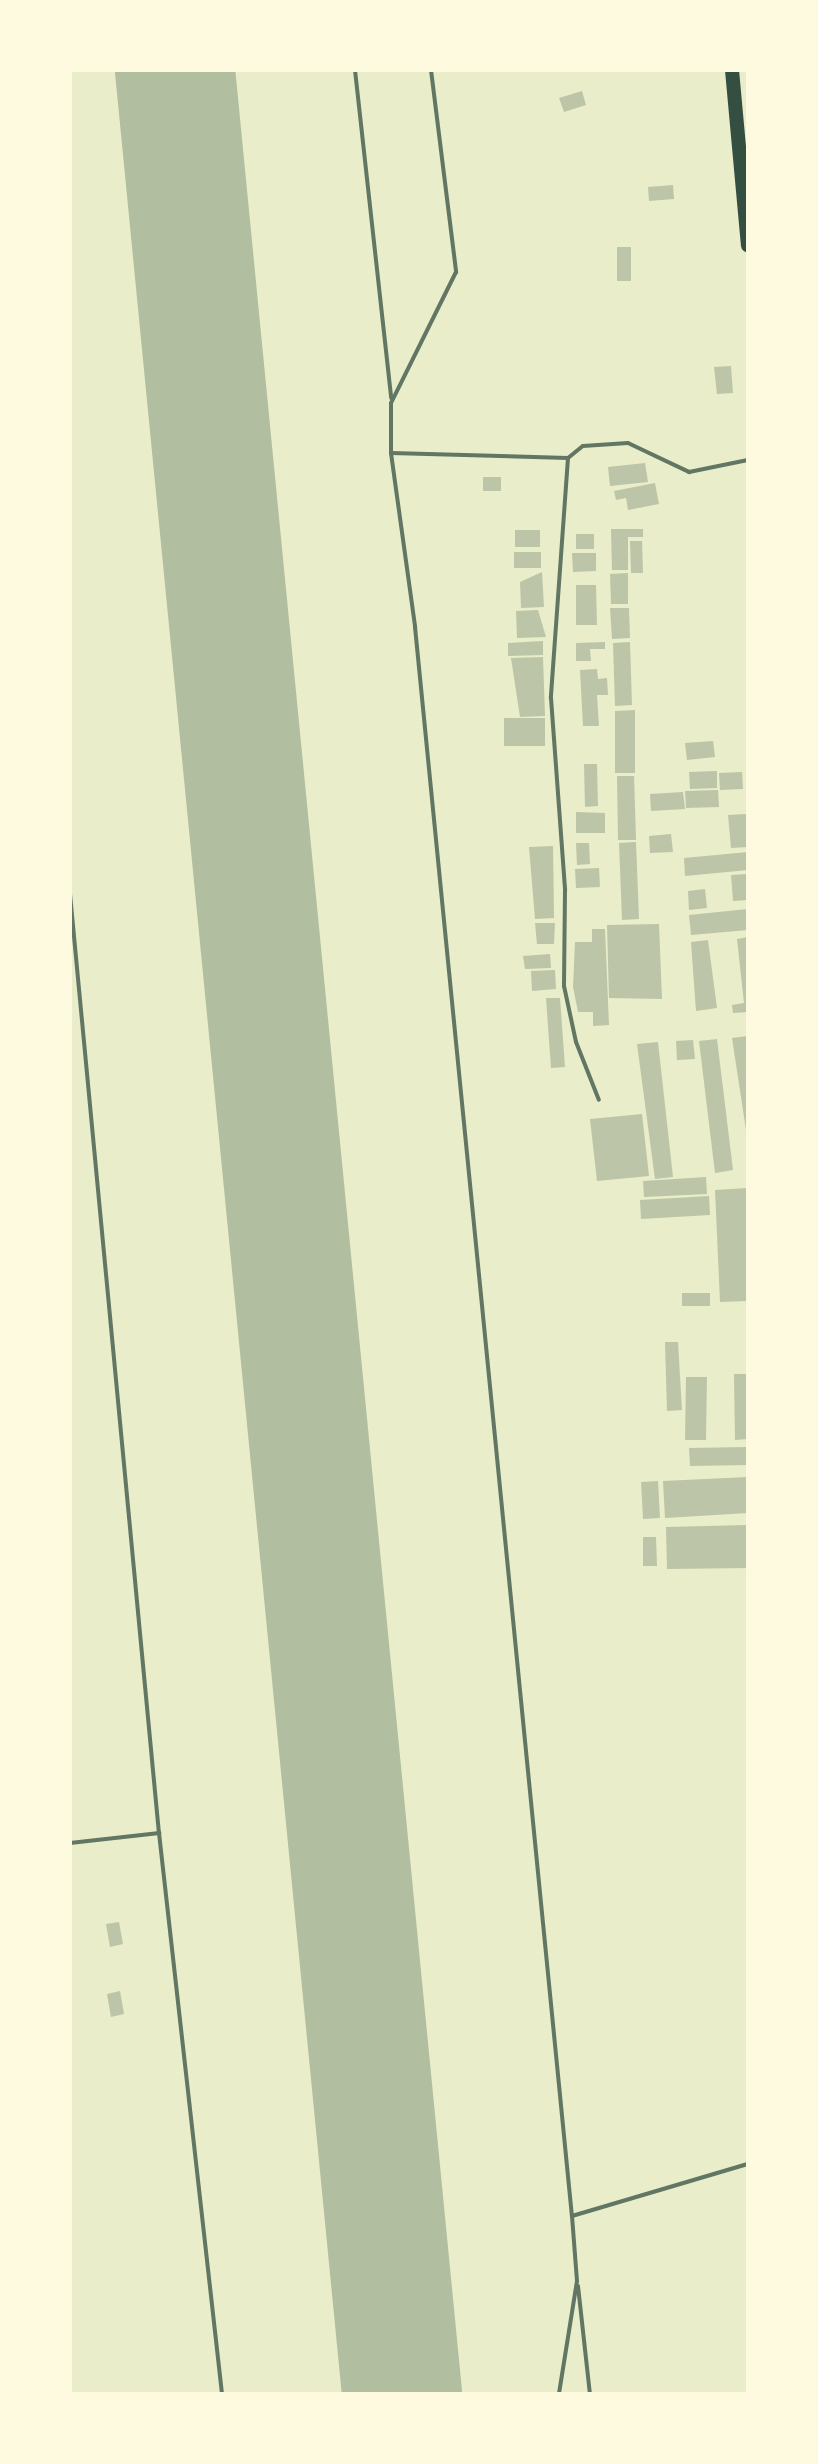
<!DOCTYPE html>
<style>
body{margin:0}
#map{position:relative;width:818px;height:2464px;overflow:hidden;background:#e9edc9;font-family:"Space Grotesk",sans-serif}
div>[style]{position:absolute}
.runway>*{height:120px;margin:-60px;padding:0 60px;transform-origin:60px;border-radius:60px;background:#b2bea0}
.building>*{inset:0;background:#bcc5a7}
.service>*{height:4px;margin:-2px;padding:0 2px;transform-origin:2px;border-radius:2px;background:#617663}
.trunk>*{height:14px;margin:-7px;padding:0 7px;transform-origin:7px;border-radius:7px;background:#344e41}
span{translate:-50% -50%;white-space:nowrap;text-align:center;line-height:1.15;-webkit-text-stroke:8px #fefae0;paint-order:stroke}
.frame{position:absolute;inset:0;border:72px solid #fefae0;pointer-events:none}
</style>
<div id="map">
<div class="runway">
<div style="left:175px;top:70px;width:2335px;rotate:84.42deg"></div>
</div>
<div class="building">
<div style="clip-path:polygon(582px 91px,586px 105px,564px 112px,559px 98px)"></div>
<div style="clip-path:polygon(673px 185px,674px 199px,649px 201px,648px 187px)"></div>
<div style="clip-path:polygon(617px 247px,631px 247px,631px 281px,617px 281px)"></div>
<div style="clip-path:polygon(731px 366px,733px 393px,717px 394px,714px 367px)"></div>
<div style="clip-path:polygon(645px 463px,648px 482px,610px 486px,608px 467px)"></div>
<div style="clip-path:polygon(483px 477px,501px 477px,501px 491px,483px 491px)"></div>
<div style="clip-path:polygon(655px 483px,659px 504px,628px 510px,626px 498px,616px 500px,614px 491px)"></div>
<div style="clip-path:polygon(611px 529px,643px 529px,643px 537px,628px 537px,628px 570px,612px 570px)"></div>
<div style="clip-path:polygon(515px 530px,540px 530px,540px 547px,515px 547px)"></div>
<div style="clip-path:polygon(576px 534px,594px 534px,594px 549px,576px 549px)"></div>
<div style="clip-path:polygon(630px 541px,642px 541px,643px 573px,631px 573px)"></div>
<div style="clip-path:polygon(514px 552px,541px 552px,541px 568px,514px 568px)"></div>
<div style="clip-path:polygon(572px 553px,596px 553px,596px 571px,573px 572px)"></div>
<div style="clip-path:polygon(542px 572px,544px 607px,521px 608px,520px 582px)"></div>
<div style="clip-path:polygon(628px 573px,628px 604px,611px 604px,610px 574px)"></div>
<div style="clip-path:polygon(576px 585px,596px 585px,597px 625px,576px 625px)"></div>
<div style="clip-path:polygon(610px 608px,629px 608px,630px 638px,612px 639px)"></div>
<div style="clip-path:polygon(538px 610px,546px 637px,517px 638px,516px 611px)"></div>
<div style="clip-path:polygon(543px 641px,543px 655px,508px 656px,508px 643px)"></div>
<div style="clip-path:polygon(605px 642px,605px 649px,590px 649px,591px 661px,576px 661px,576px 643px)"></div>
<div style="clip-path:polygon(630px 642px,632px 705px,615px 706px,613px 643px)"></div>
<div style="clip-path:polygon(543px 657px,545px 716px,520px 717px,511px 658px)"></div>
<div style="clip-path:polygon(597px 669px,598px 679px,607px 678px,608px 695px,597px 695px,599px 726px,583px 726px,580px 670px)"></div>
<div style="clip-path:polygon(635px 710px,635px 773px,615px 773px,615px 711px)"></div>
<div style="clip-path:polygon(504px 718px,545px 718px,545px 746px,504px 746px)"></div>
<div style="clip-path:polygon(713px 741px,715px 757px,687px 760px,685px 743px)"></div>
<div style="clip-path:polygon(584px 764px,597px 764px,598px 806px,585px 807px)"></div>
<div style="clip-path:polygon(717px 771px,717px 788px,690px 789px,689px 772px)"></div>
<div style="clip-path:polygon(742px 772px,743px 789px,720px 790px,719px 773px)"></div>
<div style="clip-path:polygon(617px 776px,634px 776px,636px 840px,618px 840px)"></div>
<div style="clip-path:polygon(718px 790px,719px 807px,686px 808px,685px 791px)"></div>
<div style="clip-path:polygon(683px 792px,685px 809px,651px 811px,650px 794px)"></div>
<div style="clip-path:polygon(576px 812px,605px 813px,605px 833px,576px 833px)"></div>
<div style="clip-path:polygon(746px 814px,748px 847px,731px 848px,728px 815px)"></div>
<div style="clip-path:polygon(671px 834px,673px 852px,650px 853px,649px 836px)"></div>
<div style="clip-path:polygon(636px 842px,639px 919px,622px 920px,619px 843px)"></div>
<div style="clip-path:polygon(576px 843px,589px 843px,590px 864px,577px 865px)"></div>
<div style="clip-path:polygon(553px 846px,554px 918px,535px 919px,529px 847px)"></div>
<div style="clip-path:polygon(748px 852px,748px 870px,685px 876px,684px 858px)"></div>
<div style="clip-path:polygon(599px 868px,600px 887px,576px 888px,575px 869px)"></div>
<div style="clip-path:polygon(748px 874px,748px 900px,733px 901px,731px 875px)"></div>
<div style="clip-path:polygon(705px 889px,707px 908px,689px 910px,688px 891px)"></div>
<div style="clip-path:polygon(748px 909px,748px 930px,691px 935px,689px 915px)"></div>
<div style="clip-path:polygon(535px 923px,555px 923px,554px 944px,537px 944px)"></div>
<div style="clip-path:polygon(659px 924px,662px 999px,609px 998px,607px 925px)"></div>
<div style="clip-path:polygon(592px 929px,605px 929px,609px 1025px,593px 1026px,593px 1012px,578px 1012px,573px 987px,575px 942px,592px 942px)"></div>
<div style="clip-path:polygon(748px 937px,748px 1012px,733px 1013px,732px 1005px,744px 1003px,737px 939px)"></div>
<div style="clip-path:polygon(708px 940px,717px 1008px,696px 1011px,691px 942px)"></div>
<div style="clip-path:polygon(550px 954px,551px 968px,525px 969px,523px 956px)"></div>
<div style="clip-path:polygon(555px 970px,556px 989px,532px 991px,531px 971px)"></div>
<div style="clip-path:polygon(546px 998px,560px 998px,565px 1067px,551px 1068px)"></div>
<div style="clip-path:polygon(748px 1036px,748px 1130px,746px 1130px,732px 1038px)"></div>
<div style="clip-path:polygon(717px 1039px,733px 1170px,715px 1173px,699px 1041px)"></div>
<div style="clip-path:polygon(693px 1040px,695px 1059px,677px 1060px,676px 1041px)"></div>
<div style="clip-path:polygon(658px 1042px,673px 1177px,655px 1179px,637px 1044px)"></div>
<div style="clip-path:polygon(642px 1114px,649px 1176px,597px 1181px,590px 1119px)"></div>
<div style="clip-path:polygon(706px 1177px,707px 1194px,644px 1197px,643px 1181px)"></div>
<div style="clip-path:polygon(748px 1188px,748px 1301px,720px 1302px,715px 1190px)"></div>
<div style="clip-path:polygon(709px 1196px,710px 1215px,641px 1219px,640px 1200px)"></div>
<div style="clip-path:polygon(682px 1293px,710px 1293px,710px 1306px,682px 1306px)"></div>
<div style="clip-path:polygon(665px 1342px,678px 1342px,682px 1410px,667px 1411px)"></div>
<div style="clip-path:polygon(734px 1374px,748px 1374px,748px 1439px,735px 1440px)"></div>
<div style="clip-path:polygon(686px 1377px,707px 1377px,706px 1440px,685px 1440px)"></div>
<div style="clip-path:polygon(748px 1447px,748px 1465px,690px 1466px,689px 1448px)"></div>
<div style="clip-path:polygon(748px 1477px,748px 1513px,665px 1518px,663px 1481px)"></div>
<div style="clip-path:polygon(658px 1481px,660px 1518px,643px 1519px,641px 1482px)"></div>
<div style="clip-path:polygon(748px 1525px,748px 1568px,667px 1569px,666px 1527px)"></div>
<div style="clip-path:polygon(643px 1537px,656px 1537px,657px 1566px,643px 1566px)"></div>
<div style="clip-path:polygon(119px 1922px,123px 1944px,110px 1947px,106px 1924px)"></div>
<div style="clip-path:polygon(120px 1991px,124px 2014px,111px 2017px,107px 1994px)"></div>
</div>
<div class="service">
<div style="left:355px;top:70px;width:330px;rotate:83.7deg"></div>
<div style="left:431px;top:70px;width:204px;rotate:82.9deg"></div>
<div style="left:456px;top:272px;width:146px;rotate:116.4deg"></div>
<div style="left:391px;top:403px;width:50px;rotate:90deg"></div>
<div style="left:391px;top:453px;width:176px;rotate:82.1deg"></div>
<div style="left:415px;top:627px;width:1597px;rotate:84.36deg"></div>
<div style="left:572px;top:2216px;width:65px;rotate:85.6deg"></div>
<div style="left:577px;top:2281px;width:114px;rotate:99.1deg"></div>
<div style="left:391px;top:453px;width:177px;rotate:1.6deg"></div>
<div style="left:568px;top:458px;width:19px;rotate:-39deg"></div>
<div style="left:583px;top:446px;width:45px;rotate:-3.8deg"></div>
<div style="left:628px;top:443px;width:68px;rotate:25.4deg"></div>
<div style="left:689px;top:472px;width:60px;rotate:-11.5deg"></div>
<div style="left:568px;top:458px;width:241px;rotate:94.1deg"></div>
<div style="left:551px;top:698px;width:193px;rotate:85.8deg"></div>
<div style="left:565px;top:890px;width:96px;rotate:90.6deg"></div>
<div style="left:564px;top:986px;width:57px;rotate:77.9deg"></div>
<div style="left:576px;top:1042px;width:62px;rotate:68.4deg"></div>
<div style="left:70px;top:894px;width:943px;rotate:84.59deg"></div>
<div style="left:159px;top:1833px;width:565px;rotate:83.59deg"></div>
<div style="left:70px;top:1843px;width:90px;rotate:-6.4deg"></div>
<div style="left:572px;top:2216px;width:184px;rotate:-16.5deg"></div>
<div style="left:578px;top:2286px;width:109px;rotate:83.7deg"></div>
</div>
<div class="trunk">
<div style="left:732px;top:70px;width:176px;rotate:84.8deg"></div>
</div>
<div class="frame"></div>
</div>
